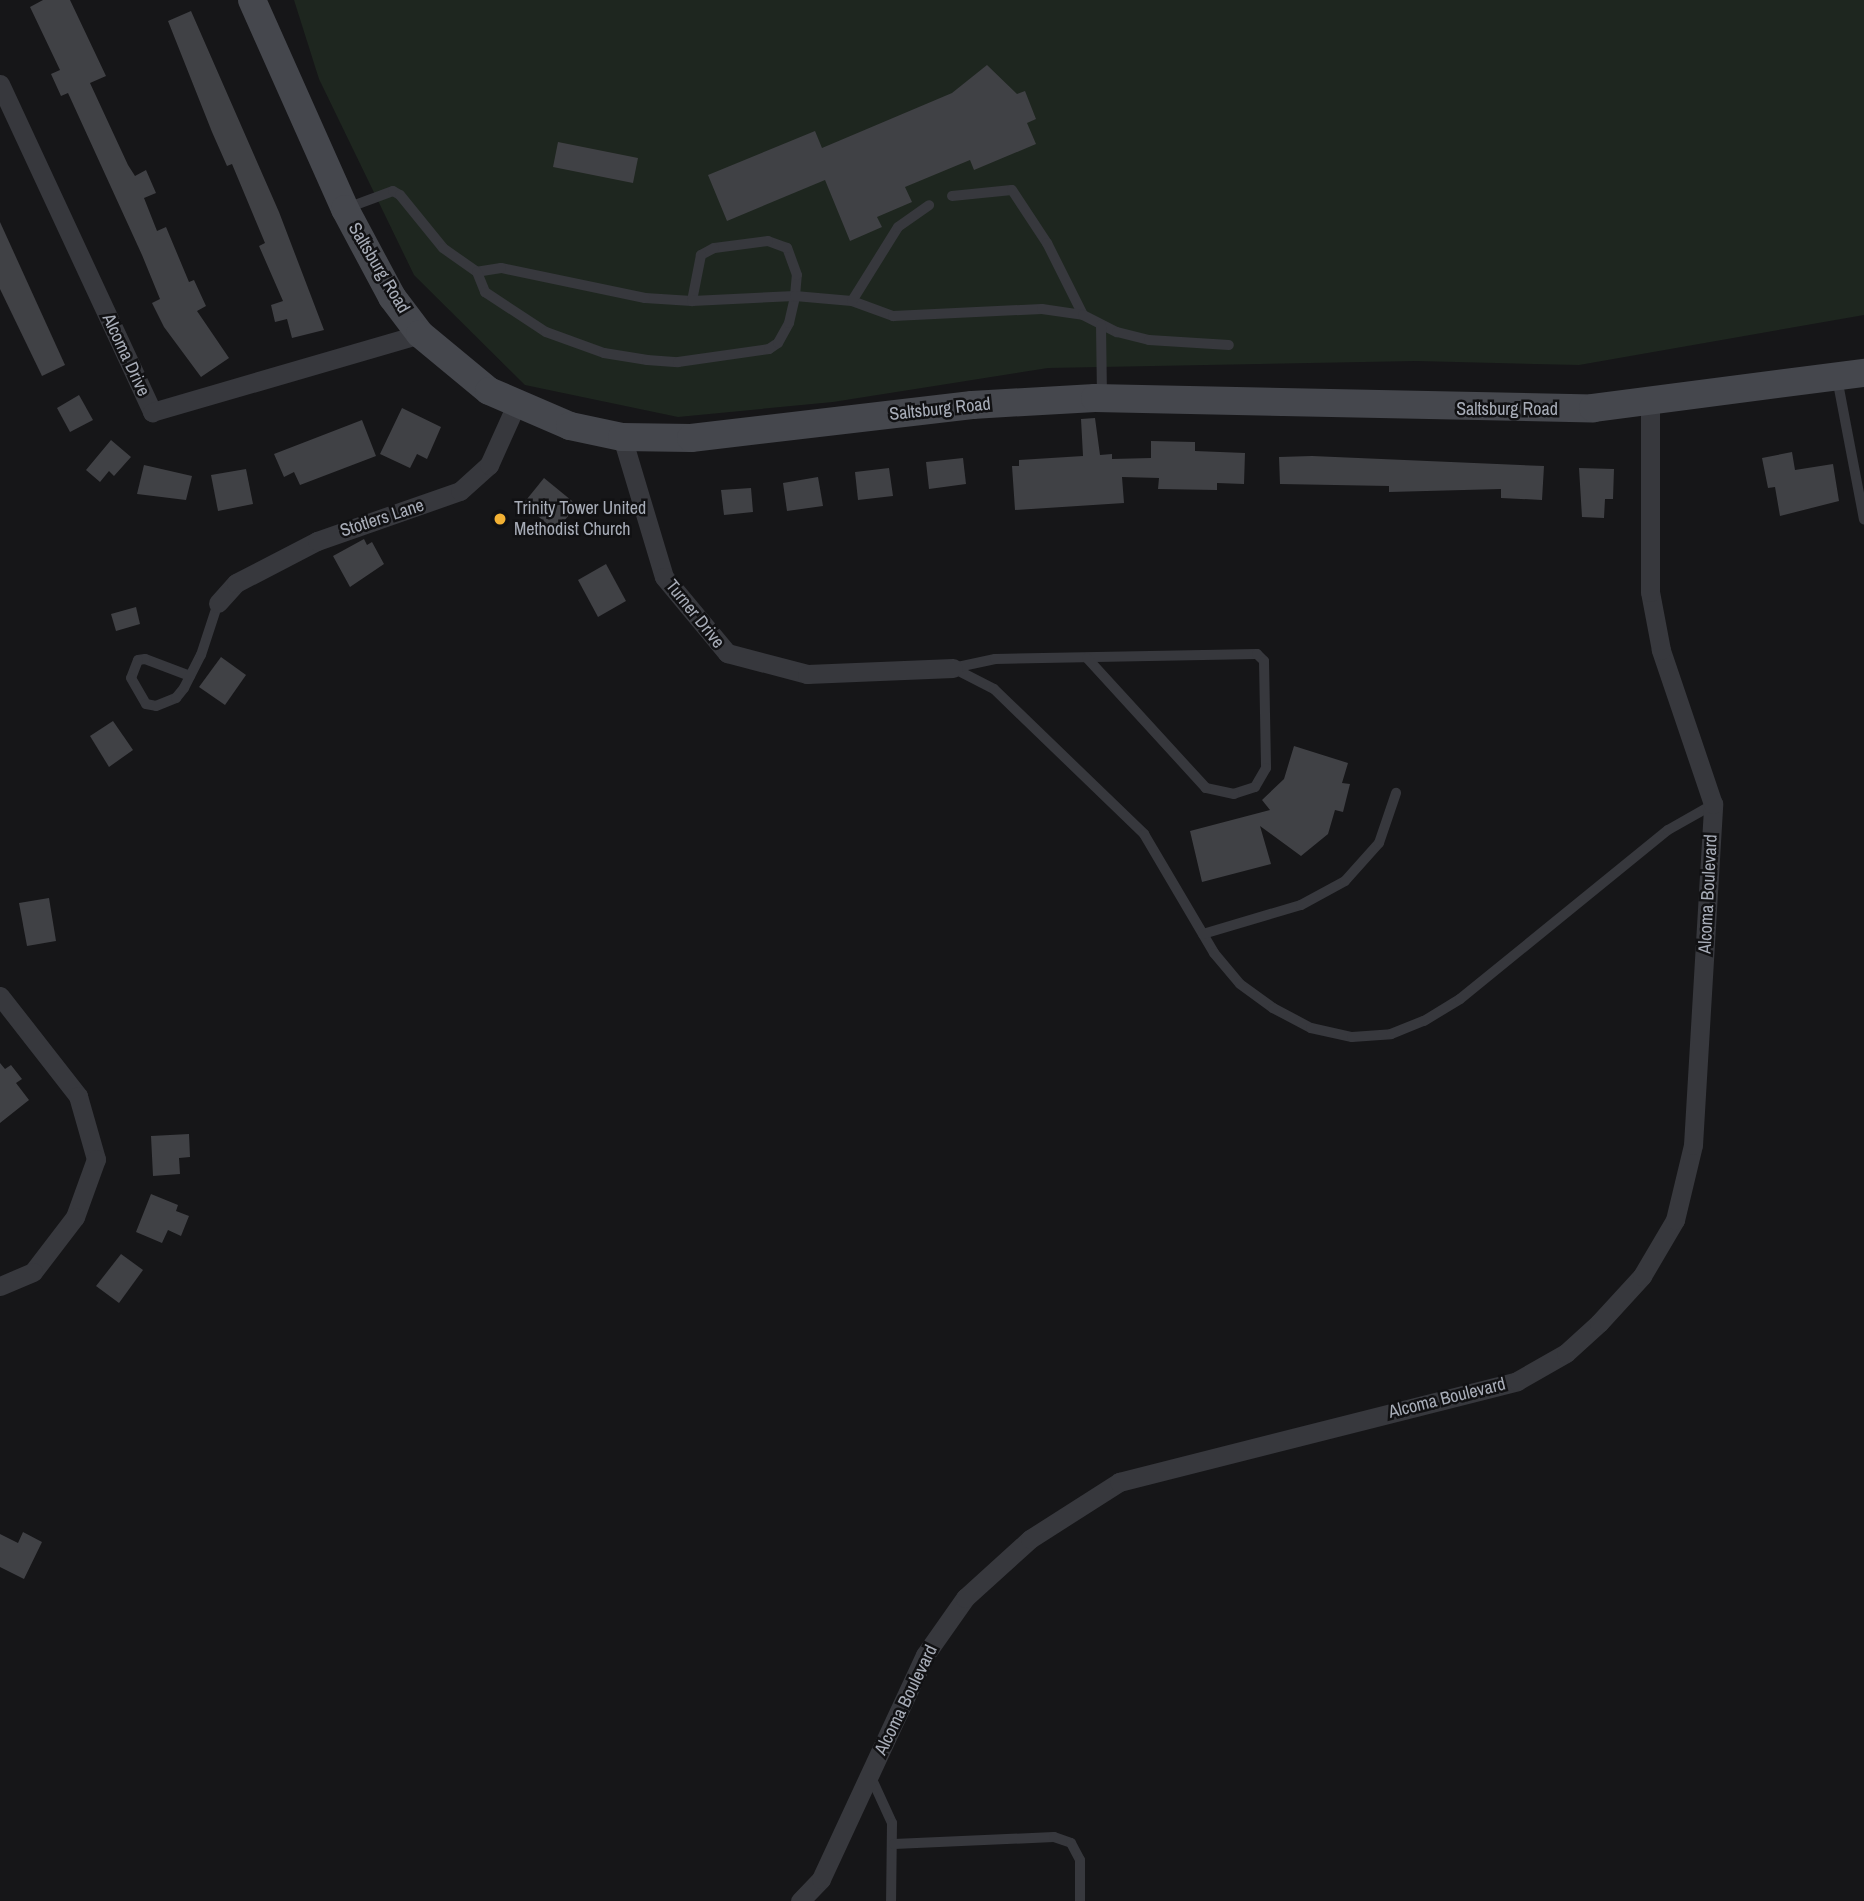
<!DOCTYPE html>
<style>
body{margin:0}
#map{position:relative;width:1864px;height:1901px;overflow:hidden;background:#161618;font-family:"Archivo Narrow",sans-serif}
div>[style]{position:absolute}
.green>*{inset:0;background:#1e261f}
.building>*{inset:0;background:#404145}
.lane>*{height:10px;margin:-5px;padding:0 5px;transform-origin:5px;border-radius:5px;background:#37383d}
.street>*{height:19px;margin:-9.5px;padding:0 9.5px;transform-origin:9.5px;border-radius:9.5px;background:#37383d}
.secondary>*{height:28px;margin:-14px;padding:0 14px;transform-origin:14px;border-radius:14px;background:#45474d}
.dots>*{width:19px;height:19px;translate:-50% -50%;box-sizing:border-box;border:4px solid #111113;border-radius:50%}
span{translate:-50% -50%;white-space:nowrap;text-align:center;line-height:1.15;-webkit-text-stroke:5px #111113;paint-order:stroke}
.street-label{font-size:18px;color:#a8adb8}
.poi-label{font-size:18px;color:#a8adb8}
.left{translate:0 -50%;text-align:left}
</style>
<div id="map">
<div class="green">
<div style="clip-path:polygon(294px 0,1864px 0,1864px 315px,1579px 365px,1416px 361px,1048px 368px,833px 402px,678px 417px,525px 385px,414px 275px,319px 79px)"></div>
</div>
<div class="building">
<div style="clip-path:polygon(43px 0,70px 0,106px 76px,90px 83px,128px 165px,135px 176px,146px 170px,156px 193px,144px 198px,157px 231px,166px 227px,189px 282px,194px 280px,206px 306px,197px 311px,229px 358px,201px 377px,164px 327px,152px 303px,160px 299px,142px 255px,68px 93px,61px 96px,51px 74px,60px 70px,30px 7px)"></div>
<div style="clip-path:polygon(191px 11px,279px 212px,324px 330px,292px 338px,287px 319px,275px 322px,271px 305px,283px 301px,259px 246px,265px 243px,232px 164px,227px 166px,212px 132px,168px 21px)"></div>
<div style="clip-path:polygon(987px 65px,1017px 94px,1025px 91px,1036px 119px,1027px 123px,1036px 144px,974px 170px,970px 160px,905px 187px,912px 202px,877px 217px,882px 227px,850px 241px,825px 180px,727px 221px,708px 175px,815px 131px,822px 148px,952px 93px)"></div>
<div style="clip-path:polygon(558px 142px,638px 158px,633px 183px,553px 167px)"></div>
<div style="clip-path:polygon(0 222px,65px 365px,42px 376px,0 289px)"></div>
<div style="clip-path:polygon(79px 395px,93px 420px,70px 432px,57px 408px)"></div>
<div style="clip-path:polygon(402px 408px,441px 427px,427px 459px,417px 454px,410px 468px,380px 454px)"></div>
<div style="clip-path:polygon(1095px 418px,1100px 455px,1112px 454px,1112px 459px,1151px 458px,1151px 441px,1195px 442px,1195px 451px,1245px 453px,1244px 484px,1217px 483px,1217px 490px,1158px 489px,1159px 478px,1122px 477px,1124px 503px,1015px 510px,1012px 466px,1019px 466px,1019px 460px,1083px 456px,1081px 419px)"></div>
<div style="clip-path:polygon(362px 420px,376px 456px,300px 485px,294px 472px,284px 477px,274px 454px)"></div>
<div style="clip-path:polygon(111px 440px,131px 457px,114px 476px,109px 471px,100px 482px,86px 470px)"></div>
<div style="clip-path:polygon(1792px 452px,1795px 470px,1833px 464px,1839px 501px,1780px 516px,1775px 487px,1768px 488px,1762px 458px)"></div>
<div style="clip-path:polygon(1312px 456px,1544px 466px,1542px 500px,1501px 498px,1501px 489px,1389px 492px,1389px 486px,1280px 484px,1279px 457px)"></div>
<div style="clip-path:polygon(963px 458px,966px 484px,929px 489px,926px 462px)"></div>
<div style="clip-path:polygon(144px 465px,192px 476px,186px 500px,137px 494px)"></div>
<div style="clip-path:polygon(889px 468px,893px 496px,858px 500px,855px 472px)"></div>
<div style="clip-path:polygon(1579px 468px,1614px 469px,1613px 499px,1605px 499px,1604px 518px,1582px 517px)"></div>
<div style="clip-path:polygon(246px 469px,253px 504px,218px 511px,211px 475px)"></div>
<div style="clip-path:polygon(818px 477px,823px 506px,787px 511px,783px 483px)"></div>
<div style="clip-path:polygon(544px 478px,577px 505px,556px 531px,523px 504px)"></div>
<div style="clip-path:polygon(751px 488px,753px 512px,724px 515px,721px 490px)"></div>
<div style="clip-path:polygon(364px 539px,367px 545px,372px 542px,384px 564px,350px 587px,333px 556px)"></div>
<div style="clip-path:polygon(606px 564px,626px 601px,598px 617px,578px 580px)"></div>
<div style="clip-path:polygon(136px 607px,140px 624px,116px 631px,111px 614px)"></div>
<div style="clip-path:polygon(221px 657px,246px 675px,225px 705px,199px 687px)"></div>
<div style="clip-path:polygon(113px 721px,133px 750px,109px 767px,90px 736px)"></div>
<div style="clip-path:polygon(1294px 746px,1348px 763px,1342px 783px,1350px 784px,1343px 812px,1335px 810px,1328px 834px,1301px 856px,1260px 826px,1271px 864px,1202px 882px,1190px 831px,1270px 810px,1262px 800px,1284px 779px)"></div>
<div style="clip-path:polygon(49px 898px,56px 941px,27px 946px,19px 903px)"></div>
<div style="clip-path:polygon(0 1063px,5px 1069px,11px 1065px,22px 1079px,16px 1083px,29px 1100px,0 1123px)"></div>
<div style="clip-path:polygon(189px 1134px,190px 1157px,179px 1158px,180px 1174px,153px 1176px,151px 1136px)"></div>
<div style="clip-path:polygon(151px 1194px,178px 1205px,176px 1211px,189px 1216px,181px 1236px,168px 1230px,162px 1243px,136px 1232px)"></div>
<div style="clip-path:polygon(121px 1254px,143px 1270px,119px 1303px,96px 1286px)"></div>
<div style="clip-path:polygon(23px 1532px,42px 1542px,24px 1579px,0 1567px,0 1534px,18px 1543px)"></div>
</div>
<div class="lane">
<div style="left:952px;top:196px;width:60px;rotate:-5.7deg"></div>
<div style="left:1012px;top:190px;width:64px;rotate:56.6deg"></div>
<div style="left:1047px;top:243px;width:80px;rotate:63.4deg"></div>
<div style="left:347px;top:208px;width:49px;rotate:-20.3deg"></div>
<div style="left:393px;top:191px;width:8px;rotate:30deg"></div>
<div style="left:400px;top:195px;width:68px;rotate:50.9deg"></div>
<div style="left:443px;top:248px;width:42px;rotate:35.2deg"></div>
<div style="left:692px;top:301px;width:47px;rotate:-176.3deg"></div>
<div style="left:645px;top:298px;width:147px;rotate:-168.2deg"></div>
<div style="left:501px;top:268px;width:24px;rotate:171deg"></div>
<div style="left:477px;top:272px;width:22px;rotate:68deg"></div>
<div style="left:485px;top:292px;width:73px;rotate:33.3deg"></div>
<div style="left:546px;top:332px;width:62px;rotate:19.9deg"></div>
<div style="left:604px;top:353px;width:44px;rotate:9.2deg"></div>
<div style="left:647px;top:360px;width:31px;rotate:4deg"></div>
<div style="left:678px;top:362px;width:92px;rotate:-8.1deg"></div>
<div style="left:769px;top:349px;width:11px;rotate:-34deg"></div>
<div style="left:778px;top:343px;width:23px;rotate:-61deg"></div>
<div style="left:789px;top:323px;width:28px;rotate:-77deg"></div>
<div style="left:795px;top:296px;width:21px;rotate:-85deg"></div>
<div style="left:797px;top:275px;width:29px;rotate:-110deg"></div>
<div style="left:787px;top:248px;width:20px;rotate:-160deg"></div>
<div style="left:768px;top:241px;width:54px;rotate:172.6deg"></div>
<div style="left:714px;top:248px;width:15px;rotate:152deg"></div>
<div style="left:701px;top:255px;width:47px;rotate:101.1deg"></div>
<div style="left:692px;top:301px;width:103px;rotate:-2.8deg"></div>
<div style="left:795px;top:296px;width:57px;rotate:5deg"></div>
<div style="left:852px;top:301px;width:44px;rotate:20.1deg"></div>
<div style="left:893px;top:316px;width:149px;rotate:-2.7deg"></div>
<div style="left:1042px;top:309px;width:41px;rotate:8.3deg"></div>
<div style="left:1083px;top:315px;width:38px;rotate:27deg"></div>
<div style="left:1117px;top:332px;width:33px;rotate:14deg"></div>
<div style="left:1149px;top:340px;width:80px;rotate:3.6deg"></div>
<div style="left:852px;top:301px;width:87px;rotate:-58.1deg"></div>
<div style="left:898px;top:227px;width:38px;rotate:-35deg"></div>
<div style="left:1101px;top:325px;width:70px;rotate:89.2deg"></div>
<div style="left:1837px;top:378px;width:144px;rotate:79.2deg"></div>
<div style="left:953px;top:668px;width:46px;rotate:27.1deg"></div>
<div style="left:994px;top:689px;width:209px;rotate:44deg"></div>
<div style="left:1144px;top:834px;width:138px;rotate:59.5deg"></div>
<div style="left:1214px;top:953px;width:40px;rotate:50deg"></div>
<div style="left:1240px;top:984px;width:41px;rotate:36deg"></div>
<div style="left:1273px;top:1008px;width:43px;rotate:27.8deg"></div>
<div style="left:1311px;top:1028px;width:42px;rotate:12.4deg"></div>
<div style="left:1352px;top:1037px;width:39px;rotate:-4deg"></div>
<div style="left:1391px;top:1034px;width:35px;rotate:-22deg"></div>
<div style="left:1424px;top:1021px;width:42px;rotate:-31.4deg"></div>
<div style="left:1460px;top:999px;width:268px;rotate:-39.1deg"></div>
<div style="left:1668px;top:830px;width:51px;rotate:-29.6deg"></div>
<div style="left:953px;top:668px;width:43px;rotate:-12.1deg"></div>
<div style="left:995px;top:659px;width:262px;rotate:-1.1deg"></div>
<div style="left:1257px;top:654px;width:10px;rotate:45deg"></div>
<div style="left:1264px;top:661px;width:107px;rotate:88.9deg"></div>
<div style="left:1266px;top:768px;width:22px;rotate:120deg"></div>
<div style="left:1255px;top:787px;width:22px;rotate:162deg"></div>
<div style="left:1234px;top:794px;width:29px;rotate:-168deg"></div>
<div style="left:1206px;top:788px;width:176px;rotate:-132.5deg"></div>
<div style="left:190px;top:676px;width:48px;rotate:-159.3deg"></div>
<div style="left:145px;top:659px;width:7px;rotate:172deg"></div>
<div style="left:138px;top:660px;width:19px;rotate:111deg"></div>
<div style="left:131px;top:678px;width:30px;rotate:60deg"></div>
<div style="left:146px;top:704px;width:10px;rotate:11deg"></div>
<div style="left:156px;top:706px;width:22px;rotate:-22deg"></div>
<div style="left:176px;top:698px;width:13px;rotate:-51deg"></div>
<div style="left:184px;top:688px;width:37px;rotate:-63deg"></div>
<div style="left:201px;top:655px;width:55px;rotate:-71.9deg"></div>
<div style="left:1203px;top:934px;width:102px;rotate:-16.5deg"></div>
<div style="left:1301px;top:905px;width:50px;rotate:-28.6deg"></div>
<div style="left:1345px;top:881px;width:51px;rotate:-48.2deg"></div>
<div style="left:1379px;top:843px;width:53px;rotate:-71.2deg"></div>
<div style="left:870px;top:1775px;width:53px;rotate:65.4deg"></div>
<div style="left:892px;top:1823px;width:78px;rotate:90.7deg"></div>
<div style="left:894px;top:1844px;width:160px;rotate:-2.5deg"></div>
<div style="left:1054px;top:1837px;width:18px;rotate:19deg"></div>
<div style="left:1071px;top:1843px;width:19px;rotate:62deg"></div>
<div style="left:1080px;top:1860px;width:41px;rotate:90deg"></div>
</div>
<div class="street">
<div style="left:0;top:84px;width:362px;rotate:65.1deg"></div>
<div style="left:152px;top:412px;width:279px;rotate:-16.2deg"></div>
<div style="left:622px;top:437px;width:146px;rotate:73.3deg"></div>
<div style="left:664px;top:577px;width:99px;rotate:50.3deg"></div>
<div style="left:727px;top:653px;width:83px;rotate:14.7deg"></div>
<div style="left:807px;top:674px;width:146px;rotate:-2.4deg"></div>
<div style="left:218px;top:603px;width:27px;rotate:-48deg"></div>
<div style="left:236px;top:583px;width:91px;rotate:-27.4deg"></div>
<div style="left:317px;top:541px;width:151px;rotate:-19.3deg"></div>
<div style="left:460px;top:491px;width:39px;rotate:-42deg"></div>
<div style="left:489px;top:465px;width:66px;rotate:-65.8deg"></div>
<div style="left:0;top:996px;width:127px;rotate:52deg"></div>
<div style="left:78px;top:1096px;width:66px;rotate:74.1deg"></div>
<div style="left:96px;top:1159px;width:62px;rotate:109.9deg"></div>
<div style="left:75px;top:1217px;width:69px;rotate:127.4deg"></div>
<div style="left:33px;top:1272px;width:36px;rotate:157deg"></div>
<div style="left:800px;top:1901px;width:30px;rotate:-46deg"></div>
<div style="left:821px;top:1879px;width:247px;rotate:-65.1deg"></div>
<div style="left:925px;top:1655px;width:70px;rotate:-54.9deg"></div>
<div style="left:965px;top:1598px;width:88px;rotate:-42.2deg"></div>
<div style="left:1030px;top:1539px;width:106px;rotate:-32.6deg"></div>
<div style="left:1119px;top:1482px;width:411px;rotate:-14.2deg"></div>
<div style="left:1517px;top:1381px;width:56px;rotate:-29.7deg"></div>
<div style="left:1566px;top:1353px;width:45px;rotate:-42.3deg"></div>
<div style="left:1599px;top:1323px;width:64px;rotate:-47.5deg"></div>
<div style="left:1642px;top:1276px;width:65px;rotate:-59.5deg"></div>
<div style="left:1675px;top:1220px;width:77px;rotate:-76.5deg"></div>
<div style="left:1693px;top:1145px;width:342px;rotate:-86.6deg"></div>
<div style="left:1713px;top:804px;width:163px;rotate:-108.7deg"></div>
<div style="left:1661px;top:650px;width:59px;rotate:-100.7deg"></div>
<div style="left:1650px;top:592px;width:190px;rotate:-90deg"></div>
</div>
<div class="secondary">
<div style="left:252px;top:0;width:229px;rotate:66deg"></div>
<div style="left:345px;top:209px;width:100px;rotate:61.9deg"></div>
<div style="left:392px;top:297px;width:46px;rotate:52.9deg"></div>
<div style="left:420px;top:334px;width:89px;rotate:39.6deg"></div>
<div style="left:489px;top:391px;width:88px;rotate:23.4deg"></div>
<div style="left:570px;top:426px;width:53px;rotate:11.9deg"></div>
<div style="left:622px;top:437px;width:69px;rotate:0.8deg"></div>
<div style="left:691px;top:438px;width:283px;rotate:-6.7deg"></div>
<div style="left:972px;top:405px;width:123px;rotate:-3.3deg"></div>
<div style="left:1095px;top:398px;width:498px;rotate:1.2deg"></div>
<div style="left:1593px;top:408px;width:273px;rotate:-7.4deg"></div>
</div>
<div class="dots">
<div style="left:500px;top:519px;background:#f2b134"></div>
</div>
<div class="street-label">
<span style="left:379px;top:268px;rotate:59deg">Saltsburg Road</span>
<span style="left:126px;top:355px;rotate:65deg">Alcoma Drive</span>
<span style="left:940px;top:409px;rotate:-6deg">Saltsburg Road</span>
<span style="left:1507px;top:409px">Saltsburg Road</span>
<span style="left:382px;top:518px;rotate:-18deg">Stotlers Lane</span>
<span style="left:695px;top:614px;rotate:51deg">Turner Drive</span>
<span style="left:1708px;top:894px;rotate:-87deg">Alcoma Boulevard</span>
<span style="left:1447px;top:1398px;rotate:-14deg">Alcoma Boulevard</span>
<span style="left:906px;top:1700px;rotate:-64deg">Alcoma Boulevard</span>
</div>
<div class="poi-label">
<span class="left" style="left:514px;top:519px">Trinity Tower United<br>Methodist Church</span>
</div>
</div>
